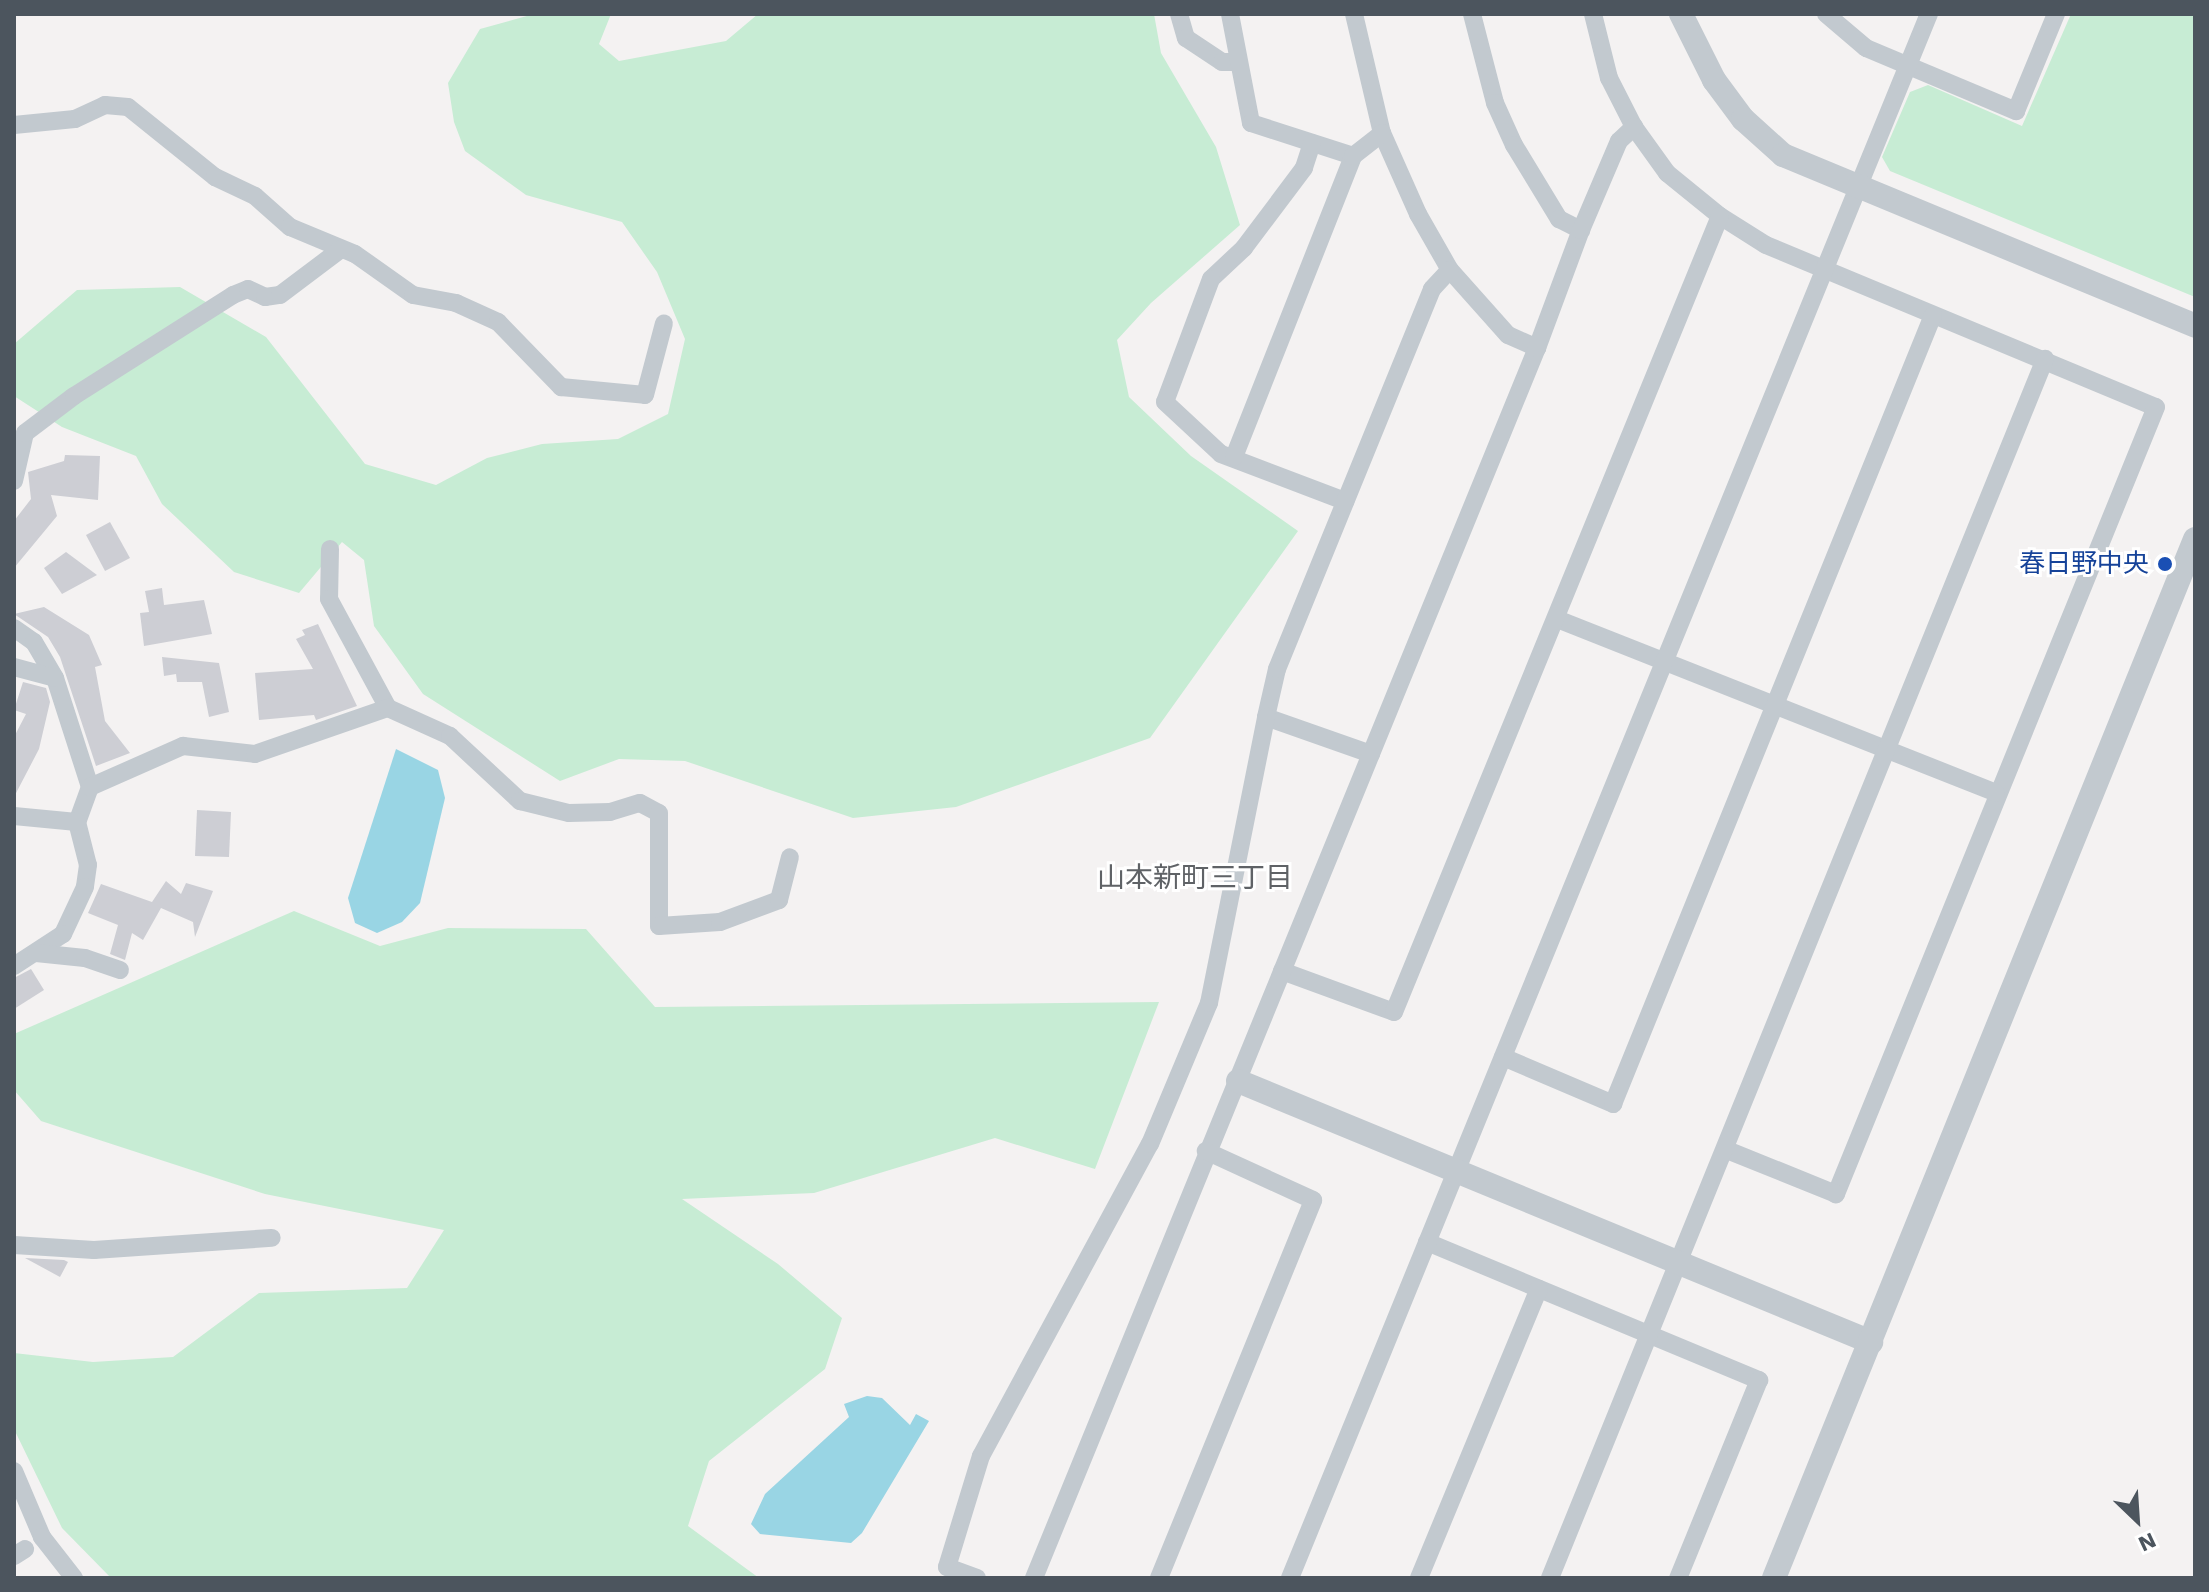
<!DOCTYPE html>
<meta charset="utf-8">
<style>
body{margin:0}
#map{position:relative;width:2209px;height:1592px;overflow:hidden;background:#f4f2f2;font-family:"Work Sans","Noto Sans JP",sans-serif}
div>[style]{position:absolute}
.green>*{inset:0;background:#c7ecd4}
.water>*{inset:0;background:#99d5e4}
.building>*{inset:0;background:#cdced4}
.minor>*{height:18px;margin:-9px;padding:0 9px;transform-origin:9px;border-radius:9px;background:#c2c9cf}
.tertiary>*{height:24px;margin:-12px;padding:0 12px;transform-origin:12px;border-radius:12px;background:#c2c9cf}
.dots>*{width:22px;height:22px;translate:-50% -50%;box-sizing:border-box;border:4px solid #fff;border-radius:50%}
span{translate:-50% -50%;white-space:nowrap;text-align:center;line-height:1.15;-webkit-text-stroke:6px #fff;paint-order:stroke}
.transit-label{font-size:26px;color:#164399}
.right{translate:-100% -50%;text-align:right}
.neighbourhood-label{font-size:28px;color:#5f6266}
.frame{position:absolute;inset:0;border:16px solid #4c555e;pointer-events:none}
.north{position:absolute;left:2097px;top:1480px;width:80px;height:80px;-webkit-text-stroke:6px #fff;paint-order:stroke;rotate:155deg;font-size:22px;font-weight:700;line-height:32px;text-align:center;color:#4c555e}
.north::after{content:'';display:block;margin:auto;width:28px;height:36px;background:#4c555e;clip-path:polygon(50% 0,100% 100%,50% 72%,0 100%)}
</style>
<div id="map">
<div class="green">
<div style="clip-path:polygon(534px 14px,611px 14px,599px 44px,619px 61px,726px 41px,758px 14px,1154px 14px,1161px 53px,1216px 147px,1240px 225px,1151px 303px,1117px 340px,1129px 397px,1191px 456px,1298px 531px,1150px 738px,956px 807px,853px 818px,685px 761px,619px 759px,560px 781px,423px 694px,374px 626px,364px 560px,342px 542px,299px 593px,234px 572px,162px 504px,136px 456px,62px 427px,14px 396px,14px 344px,77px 290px,180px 287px,266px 337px,365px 464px,436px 485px,487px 458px,542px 444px,618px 439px,668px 414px,685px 339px,657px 272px,622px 222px,526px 195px,465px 151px,454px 122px,448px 83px,480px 29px)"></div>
<div style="clip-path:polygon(2071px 14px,2195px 14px,2195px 297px,1890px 171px,1882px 157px,1910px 92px,1928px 85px,2022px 126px)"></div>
<div style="clip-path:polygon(294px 911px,380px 946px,448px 928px,586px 929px,655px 1007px,1159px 1002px,1095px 1169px,995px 1138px,814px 1193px,682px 1199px,778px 1264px,842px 1318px,825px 1369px,709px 1461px,688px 1526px,759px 1578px,111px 1578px,62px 1528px,14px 1429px,14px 1353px,93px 1362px,173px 1357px,259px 1293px,407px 1288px,444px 1230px,265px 1194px,41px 1121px,14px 1090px,14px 1034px)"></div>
</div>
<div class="water">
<div style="clip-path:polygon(396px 749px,438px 770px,445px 798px,420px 903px,402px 922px,377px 933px,355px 923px,348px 898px)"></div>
<div style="clip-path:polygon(867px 1396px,882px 1398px,910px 1425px,916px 1414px,929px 1421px,862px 1533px,851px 1543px,760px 1534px,751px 1524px,765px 1494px,849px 1417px,844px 1404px)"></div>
</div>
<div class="building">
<div style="clip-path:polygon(65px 455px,100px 456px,98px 500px,51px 495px,57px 516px,14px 568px,14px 521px,31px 499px,28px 472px,64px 461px)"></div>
<div style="clip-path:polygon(110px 522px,130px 558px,105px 571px,86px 535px)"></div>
<div style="clip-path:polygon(66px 552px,97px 575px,62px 594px,44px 568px)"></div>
<div style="clip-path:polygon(162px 588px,164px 605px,204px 600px,212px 634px,144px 646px,140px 613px,149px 612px,145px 591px)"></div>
<div style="clip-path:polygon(44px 607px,89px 635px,102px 665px,95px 667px,105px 721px,130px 753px,96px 766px,60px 657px,48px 637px,14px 614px)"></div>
<div style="clip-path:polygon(318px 624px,357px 706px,316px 720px,314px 715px,259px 720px,255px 673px,313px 669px,296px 639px,305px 635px,302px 630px)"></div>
<div style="clip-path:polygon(162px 657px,219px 663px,229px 712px,209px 717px,202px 682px,177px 682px,176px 674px,164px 676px)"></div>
<div style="clip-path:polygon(23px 682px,46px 688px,50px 702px,39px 749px,14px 797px,14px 737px,26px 714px,14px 710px)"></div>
<div style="clip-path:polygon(197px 810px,231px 812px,229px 857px,195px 856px)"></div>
<div style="clip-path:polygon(166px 881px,181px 894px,186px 883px,213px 891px,195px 937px,193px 922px,161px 908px,143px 940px,132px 933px,125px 960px,110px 954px,118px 925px,88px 913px,101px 884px,152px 902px)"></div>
<div style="clip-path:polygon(31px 969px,44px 990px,14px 1009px,14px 978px)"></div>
<div style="clip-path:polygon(25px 1258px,64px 1260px,68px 1262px,60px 1277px)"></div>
</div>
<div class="minor">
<div style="left:1179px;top:14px;width:25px;rotate:74deg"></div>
<div style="left:1186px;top:38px;width:43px;rotate:33.7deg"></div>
<div style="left:1222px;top:62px;width:15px"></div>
<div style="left:1230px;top:14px;width:111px;rotate:79.1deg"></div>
<div style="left:1251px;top:123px;width:107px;rotate:17.9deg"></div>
<div style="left:1354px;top:14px;width:122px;rotate:76.8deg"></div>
<div style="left:1382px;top:133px;width:89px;rotate:66deg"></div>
<div style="left:1418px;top:214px;width:64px;rotate:60.3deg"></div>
<div style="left:1450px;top:270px;width:87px;rotate:48.3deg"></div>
<div style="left:1508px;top:335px;width:32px;rotate:24deg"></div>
<div style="left:1472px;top:14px;width:92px;rotate:75.5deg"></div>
<div style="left:1495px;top:103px;width:46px;rotate:65.7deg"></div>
<div style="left:1514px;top:145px;width:87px;rotate:58.7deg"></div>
<div style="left:1559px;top:219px;width:25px;rotate:27deg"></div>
<div style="left:1593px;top:14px;width:66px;rotate:76deg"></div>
<div style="left:1609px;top:78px;width:55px;rotate:63deg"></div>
<div style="left:1634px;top:127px;width:57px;rotate:54.3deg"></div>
<div style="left:1667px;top:173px;width:68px;rotate:39.1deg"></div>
<div style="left:1720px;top:216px;width:54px;rotate:32.2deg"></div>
<div style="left:1766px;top:245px;width:422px;rotate:22.6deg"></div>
<div style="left:2156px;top:407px;width:850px;rotate:112.13deg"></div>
<div style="left:1836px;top:1194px;width:118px;rotate:-158deg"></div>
<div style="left:1826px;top:14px;width:52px;rotate:40.4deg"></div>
<div style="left:1866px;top:48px;width:163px;rotate:22.8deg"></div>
<div style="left:2016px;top:111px;width:105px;rotate:-67.6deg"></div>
<div style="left:14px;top:125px;width:61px;rotate:-5.6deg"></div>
<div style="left:75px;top:119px;width:33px;rotate:-25deg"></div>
<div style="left:105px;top:105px;width:23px;rotate:5deg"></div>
<div style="left:128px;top:107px;width:112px;rotate:38.8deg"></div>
<div style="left:215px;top:177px;width:44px;rotate:25.4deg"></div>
<div style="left:255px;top:196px;width:47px;rotate:41.5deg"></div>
<div style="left:290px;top:227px;width:70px;rotate:22.6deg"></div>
<div style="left:355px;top:254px;width:71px;rotate:35.3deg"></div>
<div style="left:413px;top:295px;width:44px;rotate:10.5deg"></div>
<div style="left:456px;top:303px;width:46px;rotate:24.3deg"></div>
<div style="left:498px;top:322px;width:91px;rotate:45.9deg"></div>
<div style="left:561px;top:387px;width:84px;rotate:5.4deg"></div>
<div style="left:645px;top:395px;width:74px;rotate:-75.2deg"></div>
<div style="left:1312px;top:143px;width:26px;rotate:108deg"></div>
<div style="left:1304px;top:168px;width:100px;rotate:126.9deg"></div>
<div style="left:1244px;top:248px;width:45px;rotate:136.8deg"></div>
<div style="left:1211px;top:279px;width:131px;rotate:110.5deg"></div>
<div style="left:1165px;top:402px;width:76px;rotate:42.9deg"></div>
<div style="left:1221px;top:454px;width:133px;rotate:20.8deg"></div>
<div style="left:1234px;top:457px;width:324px;rotate:-68.4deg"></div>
<div style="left:1353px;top:156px;width:37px;rotate:-38deg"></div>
<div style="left:14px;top:481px;width:49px;rotate:-77.1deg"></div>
<div style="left:25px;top:433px;width:61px;rotate:-37.1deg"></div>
<div style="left:74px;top:396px;width:188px;rotate:-32.4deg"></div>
<div style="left:233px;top:295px;width:16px;rotate:-22deg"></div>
<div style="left:248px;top:289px;width:19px;rotate:25deg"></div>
<div style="left:265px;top:297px;width:15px;rotate:-8deg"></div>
<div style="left:280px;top:295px;width:76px;rotate:-37deg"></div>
<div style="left:330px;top:549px;width:50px;rotate:91.1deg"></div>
<div style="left:329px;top:599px;width:124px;rotate:61.6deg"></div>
<div style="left:1557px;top:619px;width:472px;rotate:21.6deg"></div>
<div style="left:14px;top:628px;width:24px;rotate:35deg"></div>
<div style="left:34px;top:642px;width:42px;rotate:59.7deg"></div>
<div style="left:55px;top:678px;width:114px;rotate:72.2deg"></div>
<div style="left:90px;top:787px;width:37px;rotate:110deg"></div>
<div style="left:77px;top:822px;width:44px;rotate:75.7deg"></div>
<div style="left:88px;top:865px;width:22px;rotate:98deg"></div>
<div style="left:85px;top:887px;width:52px;rotate:115.1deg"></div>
<div style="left:63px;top:934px;width:59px;rotate:146.9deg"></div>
<div style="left:14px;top:667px;width:42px;rotate:15deg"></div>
<div style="left:1371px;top:754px;width:111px;rotate:-160.6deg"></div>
<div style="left:1266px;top:717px;width:49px;rotate:-77.1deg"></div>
<div style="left:1277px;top:669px;width:410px;rotate:-67.8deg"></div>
<div style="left:1432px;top:289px;width:26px;rotate:-47deg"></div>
<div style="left:90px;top:787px;width:102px;rotate:-23.8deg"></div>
<div style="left:183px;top:746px;width:72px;rotate:6.3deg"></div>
<div style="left:255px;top:754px;width:141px;rotate:-19.1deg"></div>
<div style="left:388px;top:708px;width:68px;rotate:24.3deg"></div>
<div style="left:450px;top:736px;width:96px;rotate:42.9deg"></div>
<div style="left:520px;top:801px;width:50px;rotate:13.8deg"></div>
<div style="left:569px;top:813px;width:41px;rotate:-1.4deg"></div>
<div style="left:610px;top:812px;width:31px;rotate:-17deg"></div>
<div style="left:640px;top:803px;width:21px;rotate:28deg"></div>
<div style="left:659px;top:813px;width:113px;rotate:90deg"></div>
<div style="left:659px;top:926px;width:61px;rotate:-3.8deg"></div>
<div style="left:720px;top:922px;width:63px;rotate:-20.4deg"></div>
<div style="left:779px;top:900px;width:44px;rotate:-75.7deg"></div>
<div style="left:14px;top:816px;width:63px;rotate:5.4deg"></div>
<div style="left:36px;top:953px;width:49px;rotate:5.8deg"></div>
<div style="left:85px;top:958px;width:37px;rotate:19deg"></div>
<div style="left:1282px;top:971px;width:119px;rotate:20.1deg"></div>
<div style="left:1394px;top:1012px;width:860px;rotate:-67.73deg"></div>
<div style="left:1503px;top:1057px;width:120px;rotate:23.1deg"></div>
<div style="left:1613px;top:1104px;width:851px;rotate:-67.92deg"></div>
<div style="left:1427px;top:1242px;width:360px;rotate:22.6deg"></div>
<div style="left:1759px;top:1380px;width:214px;rotate:112.2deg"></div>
<div style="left:14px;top:1245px;width:80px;rotate:3.6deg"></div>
<div style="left:94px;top:1250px;width:178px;rotate:-3.9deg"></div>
<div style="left:14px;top:1471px;width:72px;rotate:67deg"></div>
<div style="left:42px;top:1537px;width:52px;rotate:52deg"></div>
<div style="left:14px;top:1556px;width:13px;rotate:-32deg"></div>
<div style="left:977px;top:1578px;width:32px;rotate:-160deg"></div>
<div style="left:947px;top:1567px;width:116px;rotate:-73deg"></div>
<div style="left:981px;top:1456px;width:355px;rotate:-61.6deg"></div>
<div style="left:1150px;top:1144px;width:153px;rotate:-67.3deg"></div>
<div style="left:1209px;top:1003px;width:292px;rotate:-78.7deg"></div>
<div style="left:1034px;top:1578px;width:1329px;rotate:-67.76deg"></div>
<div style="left:1537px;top:348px;width:126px;rotate:-69.6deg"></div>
<div style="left:1581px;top:230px;width:97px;rotate:-66.9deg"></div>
<div style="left:1619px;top:141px;width:21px;rotate:-43deg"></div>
<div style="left:1159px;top:1578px;width:408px;rotate:-67.8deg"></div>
<div style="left:1313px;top:1200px;width:118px;rotate:-155.4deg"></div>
<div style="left:1290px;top:1578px;width:1690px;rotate:-67.78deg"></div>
<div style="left:1419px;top:1578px;width:313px;rotate:-67.5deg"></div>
<div style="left:1550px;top:1578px;width:1316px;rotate:-67.9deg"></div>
</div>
<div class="tertiary">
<div style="left:1681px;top:14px;width:74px;rotate:63.4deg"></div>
<div style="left:1714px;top:80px;width:49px;rotate:53.4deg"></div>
<div style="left:1743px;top:119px;width:54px;rotate:42deg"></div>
<div style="left:1783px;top:155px;width:446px;rotate:22.5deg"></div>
<div style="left:1238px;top:1081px;width:685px;rotate:22.41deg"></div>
<div style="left:1774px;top:1578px;width:1121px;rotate:-67.94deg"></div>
</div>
<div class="dots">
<div style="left:2165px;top:564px;background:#1a4fb4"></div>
</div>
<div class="transit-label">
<span class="right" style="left:2149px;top:564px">春日野中央</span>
</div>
<div class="neighbourhood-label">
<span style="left:1195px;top:878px">山本新町三丁目</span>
</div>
<div class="frame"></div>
<div class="north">N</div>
</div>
